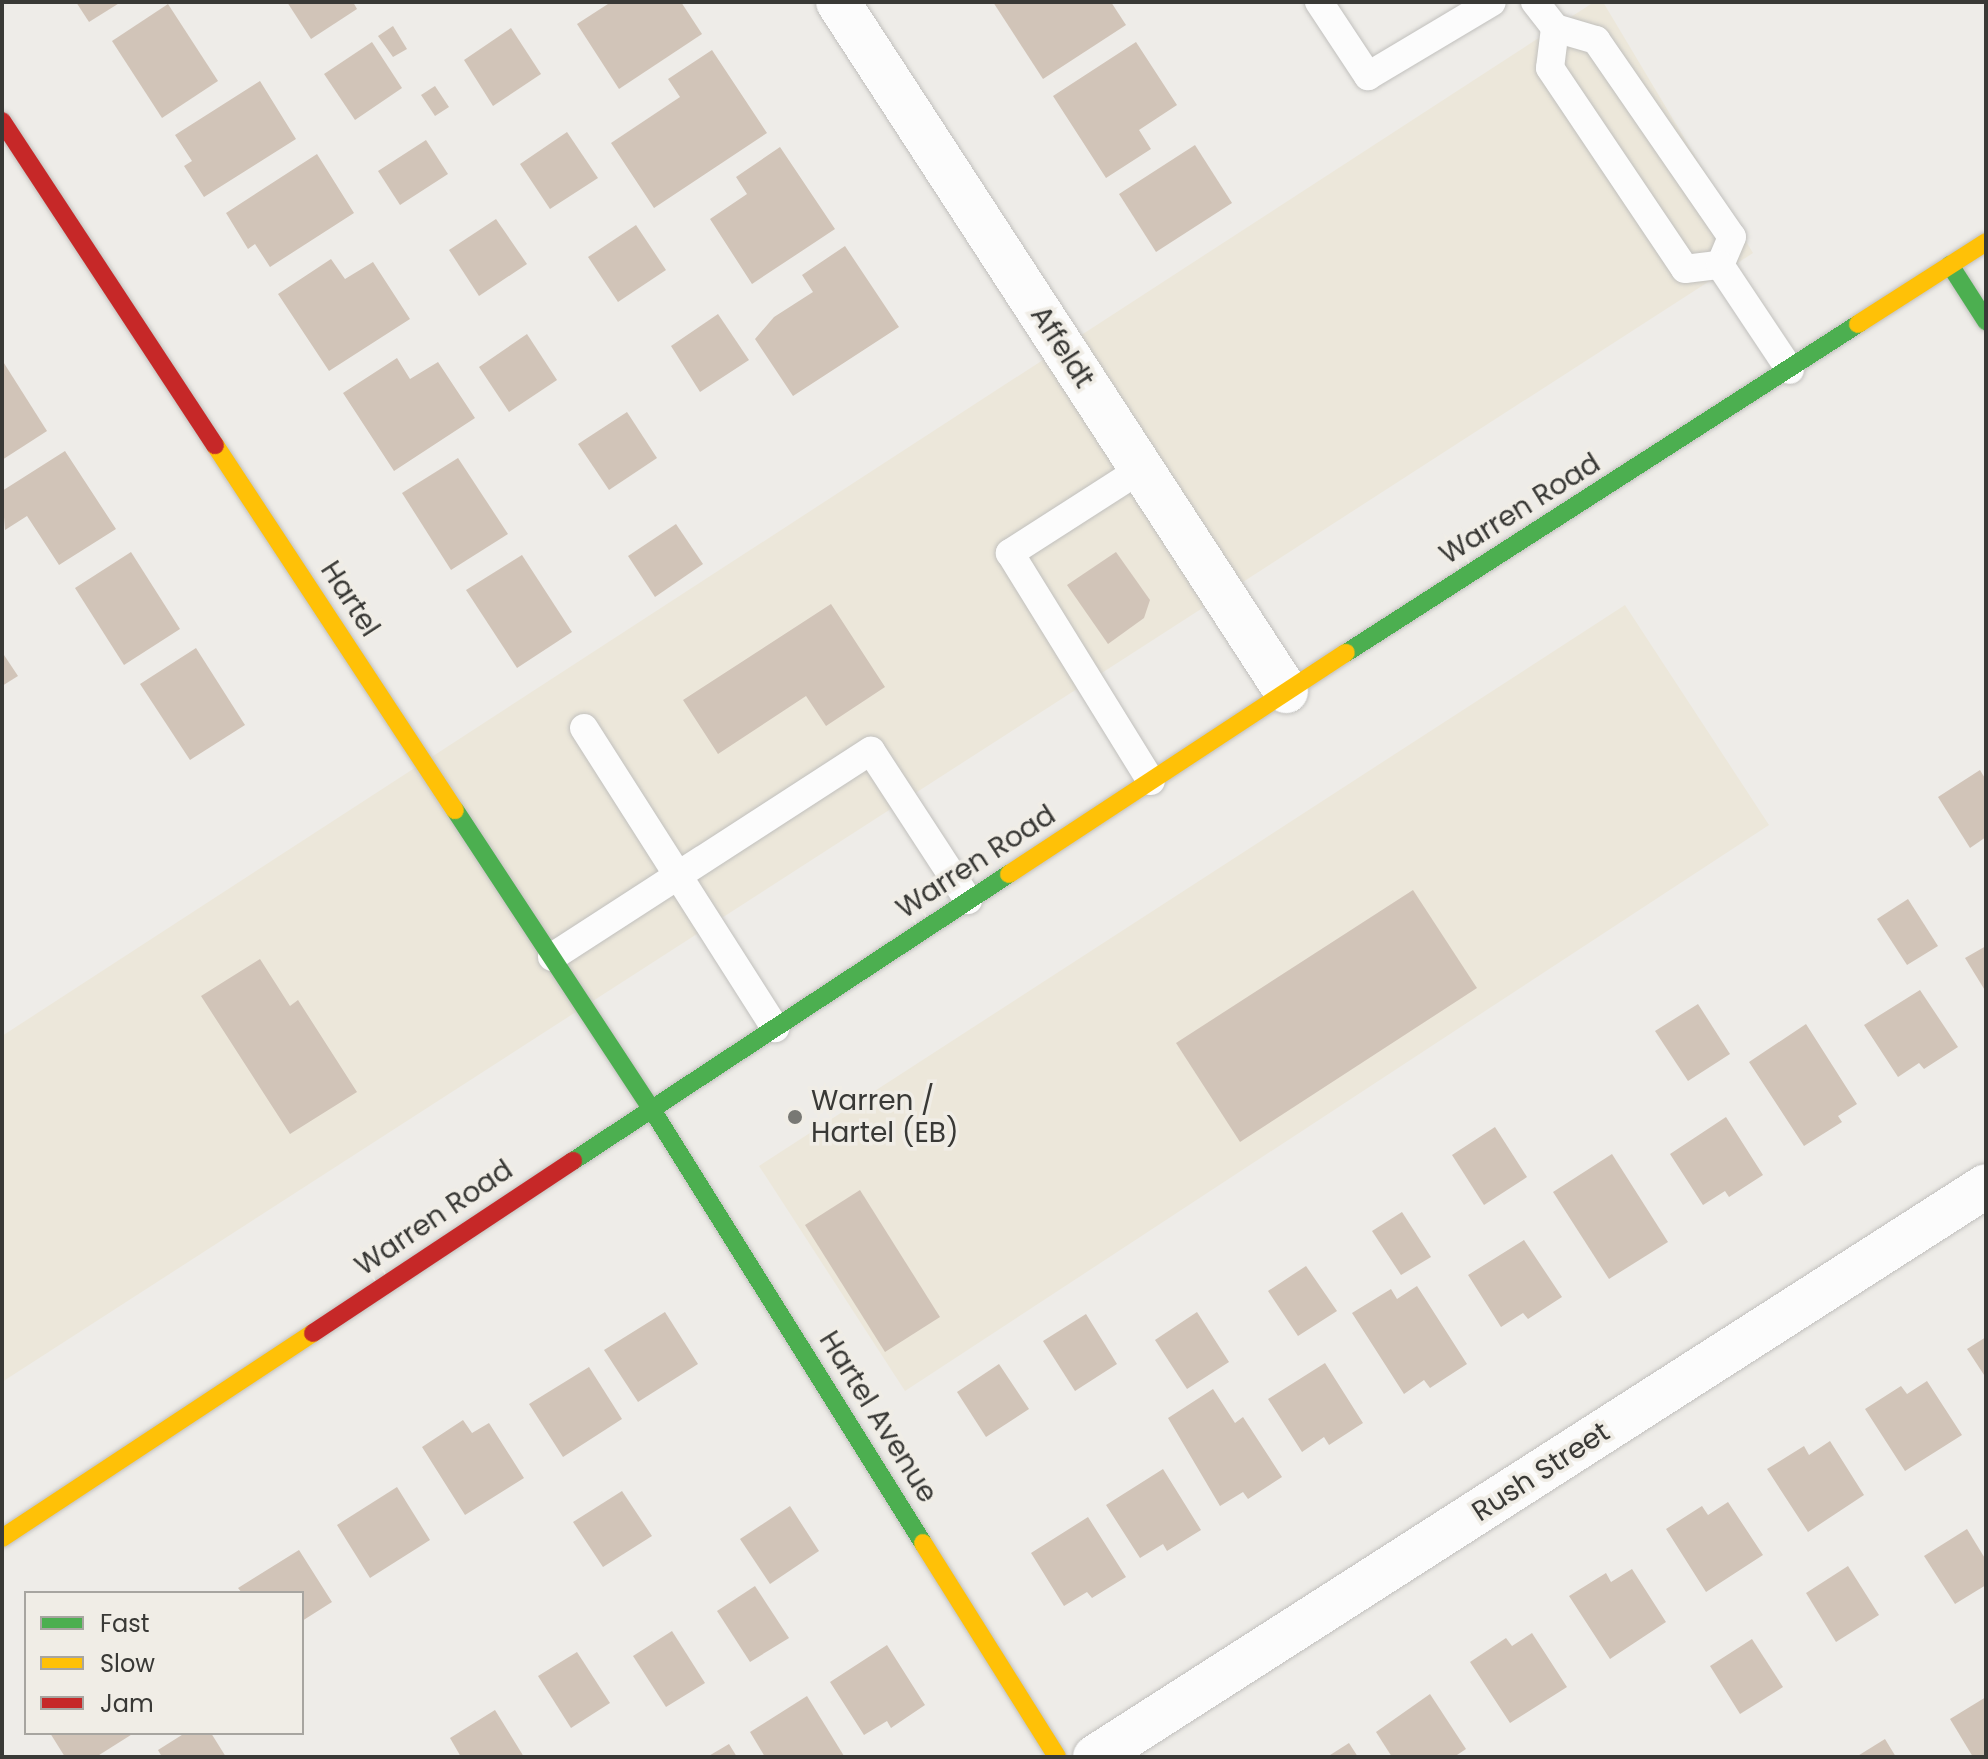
<!DOCTYPE html>
<style>
body{margin:0}
#map{position:relative;width:1988px;height:1759px;overflow:hidden;background:#eeece8;font-family:Poppins,sans-serif}
div>[style]{position:absolute}
.commercial>*{inset:0;background:#ece7da}
.building>*{inset:0;background:#d1c4b8}
.roads{filter:drop-shadow(0 0 2px #c1c0bd) drop-shadow(0 0 2px #c1c0bd)}
.lane>*{height:28px;margin:-14px;padding:0 14px;transform-origin:14px;border-radius:14px;background:#fcfcfc}
.street>*{height:44px;margin:-22px;padding:0 22px;transform-origin:22px;border-radius:22px;background:#fcfcfc}
.fast>*{height:18px;margin:-9px;padding:0 9px;transform-origin:9px;border-radius:9px;background:#4caf50}
.slow>*{height:18px;margin:-9px;padding:0 9px;transform-origin:9px;border-radius:9px;background:#ffc107}
.jam>*{height:18px;margin:-9px;padding:0 9px;transform-origin:9px;border-radius:9px;background:#c62828}
.dots>*{width:22px;height:22px;translate:-50% -50%;box-sizing:border-box;border:4px solid #f0ede6;border-radius:50%}
span{translate:-50% -50%;white-space:nowrap;text-align:center;line-height:1.15;-webkit-text-stroke:7px #f0ede6;paint-order:stroke}
.street-label{font-size:28px;color:#393936}
.poi-label{font-size:28px;color:#393936}
.left{translate:0 -50%;text-align:left}
.frame{position:absolute;inset:0;border:4px solid #393936;pointer-events:none}
.legend{position:absolute;left:24px;top:1591px;width:280px;height:144px;box-sizing:border-box;background:#f0ede6;border:2px solid #a7a5a0;margin:0;padding:10px 14px;list-style:none;font-size:24px;color:#393936}
.legend li{display:flex;align-items:center;gap:16px;height:40px}
.legend b{width:40px;border:2px solid #a7a5a0}
</style>
<div id="map">
<div class="commercial">
<div style="clip-path:polygon(1594px 2px,1603px 2px,1753px 253px,2px 1382px,2px 1036px)"></div>
<div style="clip-path:polygon(1625px 605px,1769px 825px,905px 1391px,759px 1166px)"></div>
</div>
<div class="building">
<div style="clip-path:polygon(76px 2px,121px 2px,89px 22px)"></div>
<div style="clip-path:polygon(287px 2px,353px 2px,357px 9px,311px 39px)"></div>
<div style="clip-path:polygon(611px 2px,681px 2px,702px 34px,619px 89px,577px 24px)"></div>
<div style="clip-path:polygon(993px 2px,1111px 2px,1126px 25px,1043px 79px)"></div>
<div style="clip-path:polygon(168px 4px,218px 81px,162px 118px,112px 41px)"></div>
<div style="clip-path:polygon(393px 26px,407px 49px,393px 57px,378px 36px)"></div>
<div style="clip-path:polygon(511px 28px,541px 74px,493px 106px,464px 60px)"></div>
<div style="clip-path:polygon(372px 42px,402px 88px,355px 120px,324px 74px)"></div>
<div style="clip-path:polygon(1136px 42px,1177px 105px,1139px 130px,1151px 149px,1106px 178px,1053px 96px)"></div>
<div style="clip-path:polygon(712px 50px,767px 133px,654px 208px,611px 143px,680px 97px,668px 79px)"></div>
<div style="clip-path:polygon(260px 81px,296px 139px,204px 197px,184px 166px,192px 161px,175px 135px)"></div>
<div style="clip-path:polygon(435px 86px,449px 107px,435px 116px,421px 95px)"></div>
<div style="clip-path:polygon(567px 132px,598px 178px,550px 209px,520px 164px)"></div>
<div style="clip-path:polygon(426px 140px,448px 174px,400px 205px,378px 171px)"></div>
<div style="clip-path:polygon(1195px 145px,1232px 203px,1156px 252px,1119px 194px)"></div>
<div style="clip-path:polygon(780px 147px,835px 229px,752px 284px,710px 219px,747px 194px,736px 177px)"></div>
<div style="clip-path:polygon(317px 154px,354px 213px,270px 267px,255px 244px,248px 249px,226px 213px)"></div>
<div style="clip-path:polygon(496px 219px,527px 264px,479px 296px,449px 250px)"></div>
<div style="clip-path:polygon(636px 225px,666px 270px,618px 302px,588px 257px)"></div>
<div style="clip-path:polygon(845px 246px,899px 327px,793px 396px,755px 339px,774px 317px,813px 292px,802px 275px)"></div>
<div style="clip-path:polygon(331px 259px,345px 279px,373px 262px,410px 319px,329px 371px,278px 294px)"></div>
<div style="clip-path:polygon(718px 314px,749px 360px,700px 392px,671px 346px)"></div>
<div style="clip-path:polygon(527px 334px,557px 380px,509px 412px,479px 367px)"></div>
<div style="clip-path:polygon(397px 358px,410px 379px,438px 362px,475px 418px,394px 471px,343px 393px)"></div>
<div style="clip-path:polygon(2px 360px,47px 431px,2px 460px)"></div>
<div style="clip-path:polygon(627px 412px,657px 458px,609px 490px,578px 444px)"></div>
<div style="clip-path:polygon(65px 451px,116px 529px,59px 565px,27px 516px,5px 530px,2px 491px)"></div>
<div style="clip-path:polygon(458px 458px,508px 534px,451px 570px,402px 493px)"></div>
<div style="clip-path:polygon(676px 524px,703px 564px,655px 597px,628px 556px)"></div>
<div style="clip-path:polygon(131px 552px,180px 629px,124px 665px,75px 588px)"></div>
<div style="clip-path:polygon(1116px 552px,1150px 600px,1144px 618px,1108px 644px,1067px 585px)"></div>
<div style="clip-path:polygon(522px 555px,572px 632px,517px 668px,466px 590px)"></div>
<div style="clip-path:polygon(831px 604px,885px 687px,826px 726px,806px 696px,718px 754px,683px 700px)"></div>
<div style="clip-path:polygon(196px 648px,245px 725px,190px 760px,140px 684px)"></div>
<div style="clip-path:polygon(2px 652px,18px 676px,2px 686px)"></div>
<div style="clip-path:polygon(1980px 770px,1986px 780px,1986px 837px,1970px 848px,1938px 797px)"></div>
<div style="clip-path:polygon(1413px 890px,1477px 988px,1240px 1142px,1176px 1043px)"></div>
<div style="clip-path:polygon(1908px 899px,1938px 946px,1907px 965px,1877px 919px)"></div>
<div style="clip-path:polygon(1986px 946px,1986px 992px,1965px 958px)"></div>
<div style="clip-path:polygon(260px 959px,290px 1006px,298px 1000px,357px 1092px,290px 1134px,201px 996px)"></div>
<div style="clip-path:polygon(1920px 990px,1958px 1047px,1924px 1069px,1919px 1063px,1898px 1077px,1864px 1025px)"></div>
<div style="clip-path:polygon(1698px 1004px,1730px 1054px,1688px 1081px,1655px 1031px)"></div>
<div style="clip-path:polygon(1806px 1024px,1857px 1104px,1838px 1116px,1842px 1122px,1804px 1146px,1749px 1062px)"></div>
<div style="clip-path:polygon(1726px 1117px,1763px 1175px,1729px 1197px,1725px 1191px,1703px 1205px,1670px 1154px)"></div>
<div style="clip-path:polygon(1495px 1127px,1527px 1177px,1484px 1205px,1452px 1155px)"></div>
<div style="clip-path:polygon(1612px 1154px,1668px 1242px,1609px 1279px,1553px 1192px)"></div>
<div style="clip-path:polygon(860px 1190px,940px 1317px,885px 1352px,805px 1225px)"></div>
<div style="clip-path:polygon(1402px 1212px,1431px 1257px,1401px 1275px,1372px 1231px)"></div>
<div style="clip-path:polygon(1524px 1240px,1562px 1297px,1528px 1319px,1523px 1313px,1501px 1327px,1468px 1275px)"></div>
<div style="clip-path:polygon(1306px 1266px,1337px 1311px,1298px 1336px,1268px 1291px)"></div>
<div style="clip-path:polygon(1417px 1286px,1467px 1364px,1430px 1388px,1424px 1380px,1404px 1394px,1352px 1313px,1391px 1289px,1397px 1299px)"></div>
<div style="clip-path:polygon(665px 1312px,698px 1364px,638px 1402px,604px 1350px)"></div>
<div style="clip-path:polygon(1197px 1312px,1229px 1362px,1187px 1389px,1155px 1340px)"></div>
<div style="clip-path:polygon(1086px 1314px,1117px 1364px,1075px 1391px,1043px 1341px)"></div>
<div style="clip-path:polygon(1986px 1337px,1986px 1378px,1967px 1349px)"></div>
<div style="clip-path:polygon(1325px 1363px,1363px 1423px,1329px 1445px,1324px 1437px,1302px 1452px,1268px 1399px)"></div>
<div style="clip-path:polygon(999px 1364px,1029px 1409px,986px 1437px,957px 1392px)"></div>
<div style="clip-path:polygon(589px 1367px,622px 1419px,563px 1457px,529px 1404px)"></div>
<div style="clip-path:polygon(1927px 1381px,1962px 1435px,1905px 1471px,1865px 1409px,1901px 1386px,1907px 1394px)"></div>
<div style="clip-path:polygon(1213px 1389px,1235px 1423px,1243px 1417px,1282px 1477px,1248px 1499px,1243px 1492px,1220px 1506px,1168px 1418px)"></div>
<div style="clip-path:polygon(463px 1420px,472px 1433px,489px 1423px,524px 1478px,465px 1515px,422px 1447px)"></div>
<div style="clip-path:polygon(1830px 1441px,1864px 1495px,1808px 1532px,1767px 1469px,1804px 1446px,1809px 1455px)"></div>
<div style="clip-path:polygon(1163px 1469px,1201px 1530px,1167px 1551px,1163px 1544px,1140px 1558px,1106px 1505px)"></div>
<div style="clip-path:polygon(397px 1487px,430px 1540px,370px 1578px,337px 1525px)"></div>
<div style="clip-path:polygon(622px 1491px,652px 1536px,603px 1567px,573px 1522px)"></div>
<div style="clip-path:polygon(1728px 1502px,1763px 1555px,1706px 1592px,1666px 1529px,1702px 1506px,1708px 1515px)"></div>
<div style="clip-path:polygon(790px 1506px,819px 1551px,770px 1584px,740px 1539px)"></div>
<div style="clip-path:polygon(1088px 1517px,1126px 1577px,1092px 1598px,1087px 1592px,1064px 1606px,1031px 1553px)"></div>
<div style="clip-path:polygon(1967px 1529px,1986px 1560px,1986px 1585px,1955px 1604px,1924px 1556px)"></div>
<div style="clip-path:polygon(299px 1550px,332px 1602px,302px 1621px,302px 1593px,242px 1593px,238px 1588px)"></div>
<div style="clip-path:polygon(1848px 1566px,1879px 1615px,1836px 1642px,1806px 1593px)"></div>
<div style="clip-path:polygon(1632px 1569px,1666px 1622px,1610px 1659px,1569px 1596px,1606px 1573px,1611px 1582px)"></div>
<div style="clip-path:polygon(755px 1586px,789px 1638px,750px 1662px,717px 1611px)"></div>
<div style="clip-path:polygon(672px 1631px,705px 1683px,666px 1707px,633px 1656px)"></div>
<div style="clip-path:polygon(1532px 1633px,1567px 1687px,1510px 1723px,1470px 1662px,1506px 1638px,1512px 1646px)"></div>
<div style="clip-path:polygon(1752px 1639px,1783px 1687px,1740px 1714px,1710px 1666px)"></div>
<div style="clip-path:polygon(887px 1645px,925px 1705px,891px 1728px,887px 1721px,864px 1735px,830px 1682px)"></div>
<div style="clip-path:polygon(577px 1652px,610px 1703px,571px 1728px,538px 1676px)"></div>
<div style="clip-path:polygon(1430px 1694px,1466px 1749px,1454px 1757px,1392px 1757px,1376px 1732px)"></div>
<div style="clip-path:polygon(807px 1696px,844px 1756px,765px 1757px,750px 1732px)"></div>
<div style="clip-path:polygon(1986px 1697px,1986px 1757px,1973px 1757px,1950px 1719px)"></div>
<div style="clip-path:polygon(495px 1710px,524px 1757px,461px 1757px,450px 1738px)"></div>
<div style="clip-path:polygon(50px 1733px,134px 1733px,96px 1757px,65px 1757px)"></div>
<div style="clip-path:polygon(185px 1733px,211px 1733px,226px 1757px,162px 1757px,158px 1750px)"></div>
<div style="clip-path:polygon(1885px 1739px,1896px 1757px,1856px 1757px)"></div>
<div style="clip-path:polygon(1349px 1743px,1358px 1757px,1327px 1757px)"></div>
<div style="clip-path:polygon(729px 1744px,737px 1757px,707px 1757px)"></div>
</div>
<div class="roads">
<div class="lane">
<div style="left:1319px;top:2px;width:89px;rotate:56.5deg"></div>
<div style="left:1368px;top:76px;width:144px;rotate:-30.8deg"></div>
<div style="left:1535px;top:2px;width:33px;rotate:52deg"></div>
<div style="left:1555px;top:28px;width:43px;rotate:16.3deg"></div>
<div style="left:1596px;top:40px;width:239px;rotate:55.4deg"></div>
<div style="left:1732px;top:237px;width:30px;rotate:113deg"></div>
<div style="left:1555px;top:28px;width:40px;rotate:97.1deg"></div>
<div style="left:1550px;top:68px;width:242px;rotate:56.1deg"></div>
<div style="left:1685px;top:269px;width:35px;rotate:-7deg"></div>
<div style="left:1720px;top:265px;width:126px;rotate:56.3deg"></div>
<div style="left:1141px;top:469px;width:156px;rotate:147.3deg"></div>
<div style="left:1010px;top:553px;width:268px;rotate:58.3deg"></div>
<div style="left:584px;top:728px;width:356px;rotate:57.5deg"></div>
<div style="left:552px;top:957px;width:380px;rotate:-32.9deg"></div>
<div style="left:871px;top:751px;width:178px;rotate:56.9deg"></div>
</div>
<div class="street">
<div style="left:838px;top:2px;width:822px;rotate:56.97deg"></div>
<div style="left:1095px;top:1757px;width:1058px;rotate:-32.65deg"></div>
</div>
<div class="fast">
<div style="left:1950px;top:265px;width:67px;rotate:57.3deg"></div>
<div style="left:1346px;top:653px;width:609px;rotate:-32.72deg"></div>
<div style="left:455px;top:810px;width:357px;rotate:56.7deg"></div>
<div style="left:651px;top:1108px;width:513px;rotate:57.98deg"></div>
<div style="left:573px;top:1161px;width:522px;rotate:-33.36deg"></div>
</div>
<div class="slow">
<div style="left:1858px;top:324px;width:152px;rotate:-32.6deg"></div>
<div style="left:215px;top:445px;width:437px;rotate:56.7deg"></div>
<div style="left:1009px;top:874px;width:403px;rotate:-33.3deg"></div>
<div style="left:2px;top:1538px;width:372px;rotate:-33.4deg"></div>
<div style="left:923px;top:1543px;width:252px;rotate:57.9deg"></div>
</div>
<div class="jam">
<div style="left:2px;top:121px;width:388px;rotate:56.7deg"></div>
<div style="left:313px;top:1333px;width:312px;rotate:-33.5deg"></div>
</div>
</div>
<div class="dots">
<div style="left:795px;top:1117px;background:#787874"></div>
</div>
<div class="street-label">
<span style="left:1062px;top:347px;rotate:57deg">Affeldt</span>
<span style="left:1520px;top:509px;rotate:-32deg">Warren Road</span>
<span style="left:350px;top:599px;rotate:57deg">Hartel</span>
<span style="left:976px;top:862px;rotate:-33deg">Warren Road</span>
<span style="left:434px;top:1218px;rotate:-34deg">Warren Road</span>
<span style="left:878px;top:1417px;rotate:58deg">Hartel Avenue</span>
<span style="left:1541px;top:1472px;rotate:-33deg">Rush Street</span>
</div>
<div class="poi-label">
<span class="left" style="left:811px;top:1117px">Warren /<br>Hartel (EB)</span>
</div>
<div class="frame"></div>
<ul class="legend">
<li><b style="height:10px;background:#4caf50"></b>Fast</li>
<li><b style="height:10px;background:#ffc107"></b>Slow</li>
<li><b style="height:10px;background:#c62828"></b>Jam</li>
</ul>
</div>
